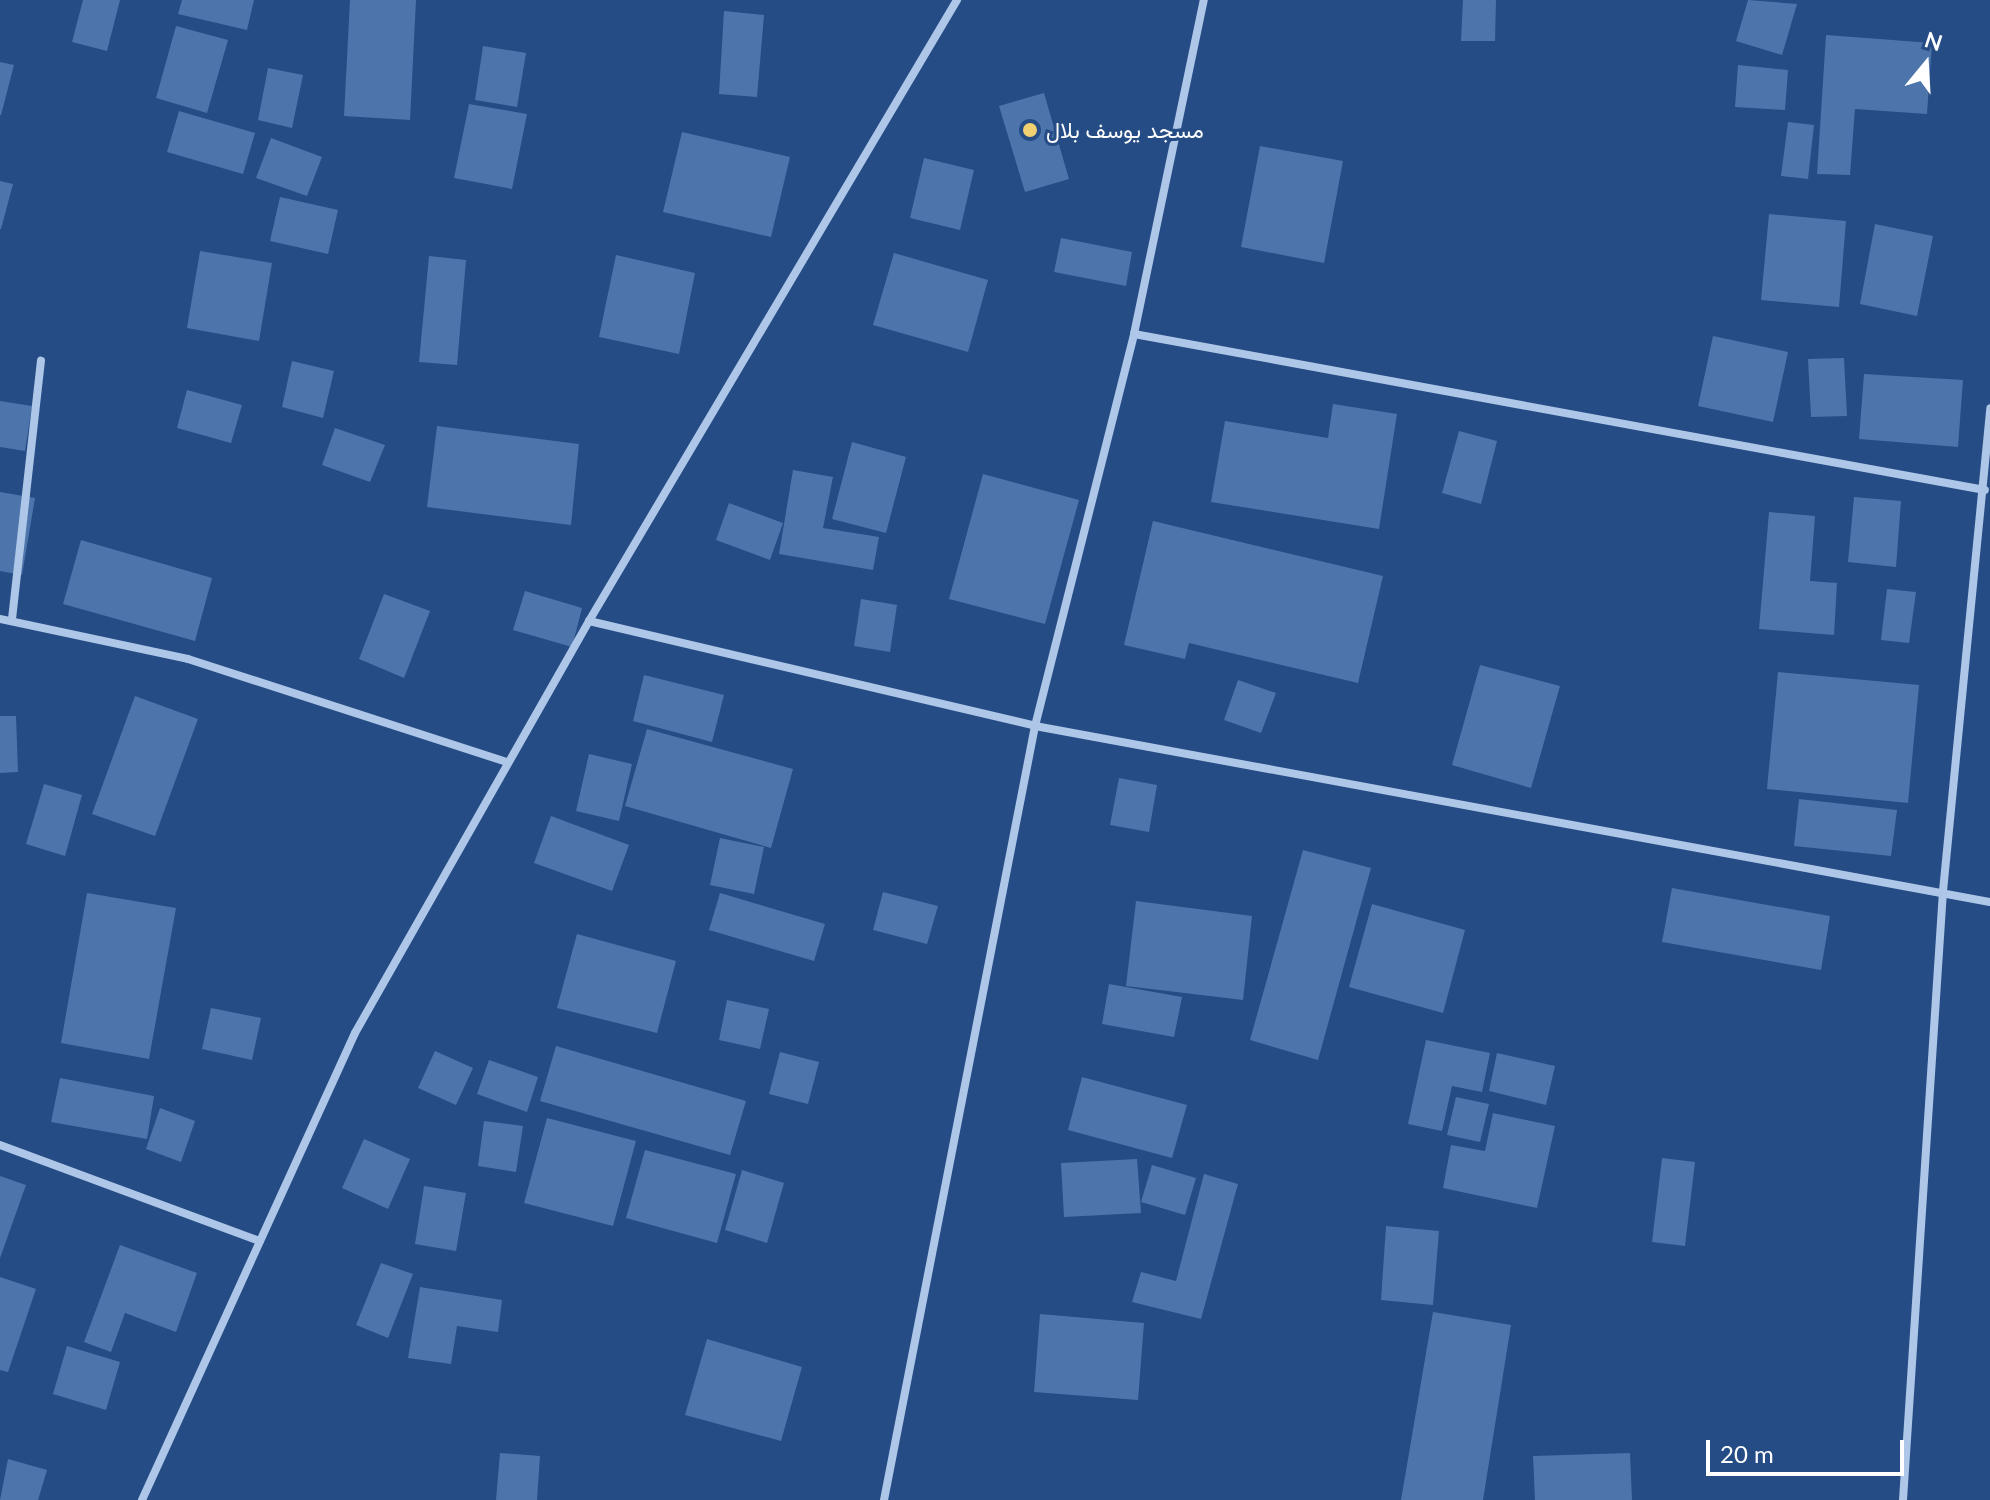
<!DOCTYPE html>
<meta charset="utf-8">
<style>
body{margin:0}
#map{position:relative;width:1990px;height:1500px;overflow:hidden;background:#254c84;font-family:Lato,Vazirmatn,sans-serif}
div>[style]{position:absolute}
.building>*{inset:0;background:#4d75ab}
.street>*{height:8px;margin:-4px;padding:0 4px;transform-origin:4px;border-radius:4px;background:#aec6e8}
.dots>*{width:22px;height:22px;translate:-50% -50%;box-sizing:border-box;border:4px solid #254c84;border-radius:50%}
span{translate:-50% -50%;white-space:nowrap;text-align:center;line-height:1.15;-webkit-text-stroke:6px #254c84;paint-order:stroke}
.poi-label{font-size:22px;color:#fff}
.left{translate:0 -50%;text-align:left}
.north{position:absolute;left:1886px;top:24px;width:80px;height:80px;-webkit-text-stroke:6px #254c84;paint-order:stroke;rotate:18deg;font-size:22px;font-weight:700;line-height:32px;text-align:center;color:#fff}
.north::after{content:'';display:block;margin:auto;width:28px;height:36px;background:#fff;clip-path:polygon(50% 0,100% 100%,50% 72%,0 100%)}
.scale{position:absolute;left:1706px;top:1440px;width:198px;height:36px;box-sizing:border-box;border:4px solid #fff;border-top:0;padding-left:10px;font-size:24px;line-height:28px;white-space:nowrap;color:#fff;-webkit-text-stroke:6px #254c84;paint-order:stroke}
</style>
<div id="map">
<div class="building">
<div style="clip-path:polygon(83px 0,120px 0,107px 51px,72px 42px)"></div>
<div style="clip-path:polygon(182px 0,254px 0,247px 30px,178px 14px)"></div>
<div style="clip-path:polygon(350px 0,416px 0,410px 120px,344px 116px)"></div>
<div style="clip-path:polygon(1463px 0,1496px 0,1495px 41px,1461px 41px)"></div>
<div style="clip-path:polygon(1748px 0,1797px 4px,1782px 55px,1736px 41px)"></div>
<div style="clip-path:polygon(724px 11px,764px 15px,757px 97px,719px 94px)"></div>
<div style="clip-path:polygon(176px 26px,228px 40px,207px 113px,156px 98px)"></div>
<div style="clip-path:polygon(1826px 35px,1932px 43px,1927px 114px,1855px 109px,1850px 175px,1817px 174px)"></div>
<div style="clip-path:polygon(483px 46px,526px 53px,517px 107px,475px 100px)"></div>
<div style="clip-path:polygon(0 62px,14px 65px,1px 115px,0 115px)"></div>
<div style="clip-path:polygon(1738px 65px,1788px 70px,1785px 110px,1735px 107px)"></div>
<div style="clip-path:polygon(268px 68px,303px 75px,292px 128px,258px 120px)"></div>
<div style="clip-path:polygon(1044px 93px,1069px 179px,1025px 192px,999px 106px)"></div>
<div style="clip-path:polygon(469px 104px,527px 114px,512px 189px,454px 178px)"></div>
<div style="clip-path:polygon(179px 111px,255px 133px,243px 174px,167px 152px)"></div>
<div style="clip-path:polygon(1788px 122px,1814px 125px,1808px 179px,1781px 176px)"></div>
<div style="clip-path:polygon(682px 132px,790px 157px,771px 237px,663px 212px)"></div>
<div style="clip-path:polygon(271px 138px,322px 157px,307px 196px,256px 178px)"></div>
<div style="clip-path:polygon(1260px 146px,1343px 161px,1324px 263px,1241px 247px)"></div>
<div style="clip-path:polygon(924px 158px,974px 170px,960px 230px,910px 218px)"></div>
<div style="clip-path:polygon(0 181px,13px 184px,1px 229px,0 229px)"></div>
<div style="clip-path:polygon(280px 197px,338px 210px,328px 254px,270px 241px)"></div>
<div style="clip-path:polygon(1769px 214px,1846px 221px,1839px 307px,1761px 300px)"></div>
<div style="clip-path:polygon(1875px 224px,1933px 236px,1917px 316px,1860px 304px)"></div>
<div style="clip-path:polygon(1061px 238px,1132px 252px,1126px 286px,1054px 272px)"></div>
<div style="clip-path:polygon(200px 251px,272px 263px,259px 341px,187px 328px)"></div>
<div style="clip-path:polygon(894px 253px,988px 280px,968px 352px,873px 325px)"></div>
<div style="clip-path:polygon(616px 255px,695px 273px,679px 354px,599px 337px)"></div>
<div style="clip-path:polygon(429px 256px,466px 260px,457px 365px,419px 362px)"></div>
<div style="clip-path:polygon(1713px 336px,1788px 352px,1773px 422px,1698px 406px)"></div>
<div style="clip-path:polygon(1844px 358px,1847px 416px,1811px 417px,1808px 359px)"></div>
<div style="clip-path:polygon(292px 361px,334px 371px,323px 418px,282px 407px)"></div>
<div style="clip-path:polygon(1864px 374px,1963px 380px,1958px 447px,1859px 439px)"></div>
<div style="clip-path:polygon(187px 390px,242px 405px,231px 443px,177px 428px)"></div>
<div style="clip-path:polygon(0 401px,32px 406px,25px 451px,0 447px)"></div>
<div style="clip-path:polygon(1333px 404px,1397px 414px,1379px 529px,1211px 502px,1225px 421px,1328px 438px)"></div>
<div style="clip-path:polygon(437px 426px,579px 444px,571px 525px,427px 507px)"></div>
<div style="clip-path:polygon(335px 428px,385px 445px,370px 482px,322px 465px)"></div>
<div style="clip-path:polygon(1459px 431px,1497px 441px,1481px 504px,1442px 493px)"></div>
<div style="clip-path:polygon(852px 442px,906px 457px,886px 533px,832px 519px)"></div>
<div style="clip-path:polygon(793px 470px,833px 477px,823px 528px,879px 537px,873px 570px,779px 554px)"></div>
<div style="clip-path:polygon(983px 474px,1079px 500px,1045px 624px,949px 599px)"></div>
<div style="clip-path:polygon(0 492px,35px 498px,22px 575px,0 571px)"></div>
<div style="clip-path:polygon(1854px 497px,1901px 501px,1896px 567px,1848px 562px)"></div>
<div style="clip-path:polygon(729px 503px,783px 523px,770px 560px,716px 540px)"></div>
<div style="clip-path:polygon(1769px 512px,1815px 516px,1810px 581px,1837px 583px,1834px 635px,1759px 629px)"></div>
<div style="clip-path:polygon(1153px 521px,1383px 576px,1358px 683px,1189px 643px,1185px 659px,1124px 645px)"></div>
<div style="clip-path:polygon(81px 540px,212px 578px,195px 641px,63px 604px)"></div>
<div style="clip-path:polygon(1887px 589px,1916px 592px,1909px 643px,1881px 640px)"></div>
<div style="clip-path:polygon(525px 591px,582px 608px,572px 647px,513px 630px)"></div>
<div style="clip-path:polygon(384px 594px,430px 611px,404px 678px,359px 659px)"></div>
<div style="clip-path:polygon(861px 599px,897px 605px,890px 652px,854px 646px)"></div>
<div style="clip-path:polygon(1480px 665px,1560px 686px,1531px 788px,1452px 765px)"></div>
<div style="clip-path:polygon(1778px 672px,1919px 685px,1908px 803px,1767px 789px)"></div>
<div style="clip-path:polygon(644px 675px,724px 695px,712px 742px,633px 721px)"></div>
<div style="clip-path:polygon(1238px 680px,1276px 693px,1261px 733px,1224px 720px)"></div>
<div style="clip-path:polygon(135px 696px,198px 719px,155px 836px,92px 814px)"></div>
<div style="clip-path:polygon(0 716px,16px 716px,18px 772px,0 773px)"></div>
<div style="clip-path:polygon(647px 729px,793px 769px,771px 848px,625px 806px)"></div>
<div style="clip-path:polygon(589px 754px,632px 764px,619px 821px,576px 811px)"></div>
<div style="clip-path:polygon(1119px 778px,1157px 785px,1149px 832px,1110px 825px)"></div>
<div style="clip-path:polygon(44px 784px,82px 795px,65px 856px,26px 844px)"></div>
<div style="clip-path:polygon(1799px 799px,1897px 810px,1891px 856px,1794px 846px)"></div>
<div style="clip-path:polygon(551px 816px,629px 845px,612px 891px,534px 863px)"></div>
<div style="clip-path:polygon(720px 838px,764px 847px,754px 894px,710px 885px)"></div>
<div style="clip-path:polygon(1303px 850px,1371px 868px,1318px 1060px,1250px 1040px)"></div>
<div style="clip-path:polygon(1672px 888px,1830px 916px,1821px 970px,1662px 942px)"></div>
<div style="clip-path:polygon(883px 892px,938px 906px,927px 944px,873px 930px)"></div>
<div style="clip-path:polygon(87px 893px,176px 908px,149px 1059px,61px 1043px)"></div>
<div style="clip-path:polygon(720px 893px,825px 924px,814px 961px,709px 930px)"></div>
<div style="clip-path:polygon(1136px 901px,1252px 916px,1243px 1000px,1126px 986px)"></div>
<div style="clip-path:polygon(1372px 904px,1465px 930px,1443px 1013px,1349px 987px)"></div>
<div style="clip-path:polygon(577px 934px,676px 961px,657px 1033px,557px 1008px)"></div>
<div style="clip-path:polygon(1109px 984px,1182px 997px,1174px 1037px,1102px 1024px)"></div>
<div style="clip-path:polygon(727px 1000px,769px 1009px,760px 1049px,719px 1040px)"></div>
<div style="clip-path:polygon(211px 1008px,261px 1018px,252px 1060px,202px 1049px)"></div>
<div style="clip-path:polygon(1426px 1040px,1490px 1053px,1482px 1092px,1452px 1086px,1442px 1131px,1408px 1124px)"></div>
<div style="clip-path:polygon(556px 1046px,746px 1101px,730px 1155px,540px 1101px)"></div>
<div style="clip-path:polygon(435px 1051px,473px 1068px,456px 1105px,418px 1088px)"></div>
<div style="clip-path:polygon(780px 1052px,819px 1062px,808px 1104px,769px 1094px)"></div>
<div style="clip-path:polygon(1497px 1053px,1555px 1066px,1546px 1105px,1489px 1091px)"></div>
<div style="clip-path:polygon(489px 1060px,538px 1077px,527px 1112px,477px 1094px)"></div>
<div style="clip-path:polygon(1082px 1077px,1187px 1105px,1172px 1158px,1068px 1130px)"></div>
<div style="clip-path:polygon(60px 1078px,154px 1096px,147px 1139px,51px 1122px)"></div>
<div style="clip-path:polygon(1456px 1097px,1489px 1104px,1480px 1142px,1447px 1135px)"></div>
<div style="clip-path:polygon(160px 1108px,195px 1121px,181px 1162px,146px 1149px)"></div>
<div style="clip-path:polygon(1493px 1113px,1555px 1126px,1537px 1208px,1443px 1188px,1451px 1145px,1485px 1151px)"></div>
<div style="clip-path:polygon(547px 1118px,636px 1141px,613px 1226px,524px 1203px)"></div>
<div style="clip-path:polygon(484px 1121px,523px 1126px,516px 1172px,478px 1166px)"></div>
<div style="clip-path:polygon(364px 1139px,410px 1159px,388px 1209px,342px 1188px)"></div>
<div style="clip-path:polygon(645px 1150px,736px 1174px,717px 1243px,626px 1218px)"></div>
<div style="clip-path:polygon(1662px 1158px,1695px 1162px,1685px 1246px,1652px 1242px)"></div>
<div style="clip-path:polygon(1137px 1159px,1141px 1213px,1064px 1217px,1061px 1163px)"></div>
<div style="clip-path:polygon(1152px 1165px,1196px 1178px,1185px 1215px,1141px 1202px)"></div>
<div style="clip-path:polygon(742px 1170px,784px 1183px,767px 1243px,725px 1230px)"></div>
<div style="clip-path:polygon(1204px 1174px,1238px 1184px,1201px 1319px,1132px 1302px,1141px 1272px,1176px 1281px)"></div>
<div style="clip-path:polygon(0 1176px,26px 1185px,0 1258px)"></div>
<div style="clip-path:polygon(424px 1186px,466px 1193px,456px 1251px,415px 1244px)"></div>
<div style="clip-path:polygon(1386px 1226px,1439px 1231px,1433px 1305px,1381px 1300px)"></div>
<div style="clip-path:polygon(120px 1245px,197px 1273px,176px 1332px,125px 1313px,111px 1352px,84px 1342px)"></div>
<div style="clip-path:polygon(381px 1263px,413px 1274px,388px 1338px,356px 1325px)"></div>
<div style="clip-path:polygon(0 1277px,36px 1289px,8px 1372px,0 1370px)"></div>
<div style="clip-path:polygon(420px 1287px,502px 1300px,498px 1332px,457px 1326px,451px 1364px,408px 1358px)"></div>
<div style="clip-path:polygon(1433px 1312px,1511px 1325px,1483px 1500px,1401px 1500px)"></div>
<div style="clip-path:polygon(1040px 1314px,1144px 1323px,1138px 1400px,1034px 1392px)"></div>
<div style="clip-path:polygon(707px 1339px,802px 1367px,781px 1441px,685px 1415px)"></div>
<div style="clip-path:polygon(67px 1346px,120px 1362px,106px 1410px,53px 1394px)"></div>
<div style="clip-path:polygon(500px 1453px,540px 1456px,537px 1500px,496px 1500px)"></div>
<div style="clip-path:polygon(1630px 1453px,1632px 1500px,1535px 1500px,1533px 1456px)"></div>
<div style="clip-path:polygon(8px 1459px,47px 1470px,38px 1500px,0 1500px)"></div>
</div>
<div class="street">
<div style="left:1134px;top:334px;width:865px;rotate:10.39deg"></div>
<div style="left:0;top:619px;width:192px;rotate:12deg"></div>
<div style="left:188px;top:659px;width:335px;rotate:17.9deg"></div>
<div style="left:12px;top:619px;width:260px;rotate:-83.6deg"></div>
<div style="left:589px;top:621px;width:458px;rotate:13.2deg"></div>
<div style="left:1035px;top:726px;width:971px;rotate:10.44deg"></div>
<div style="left:0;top:1145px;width:277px;rotate:20.3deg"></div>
<div style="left:142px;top:1500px;width:513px;rotate:-65.48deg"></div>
<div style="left:355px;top:1033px;width:474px;rotate:-60.4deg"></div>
<div style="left:589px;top:621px;width:722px;rotate:-59.35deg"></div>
<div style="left:884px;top:1500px;width:789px;rotate:-78.96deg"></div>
<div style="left:1035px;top:726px;width:404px;rotate:-75.8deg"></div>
<div style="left:1134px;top:334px;width:341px;rotate:-78.2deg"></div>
<div style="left:1903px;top:1500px;width:610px;rotate:-86.24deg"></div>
<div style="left:1943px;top:891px;width:485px;rotate:-84.4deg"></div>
</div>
<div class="dots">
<div style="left:1030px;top:130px;background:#f1d072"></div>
</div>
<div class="poi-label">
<span class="left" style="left:1046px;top:130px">مسجد يوسف بلال</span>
</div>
<div class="north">N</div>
<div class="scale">20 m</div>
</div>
